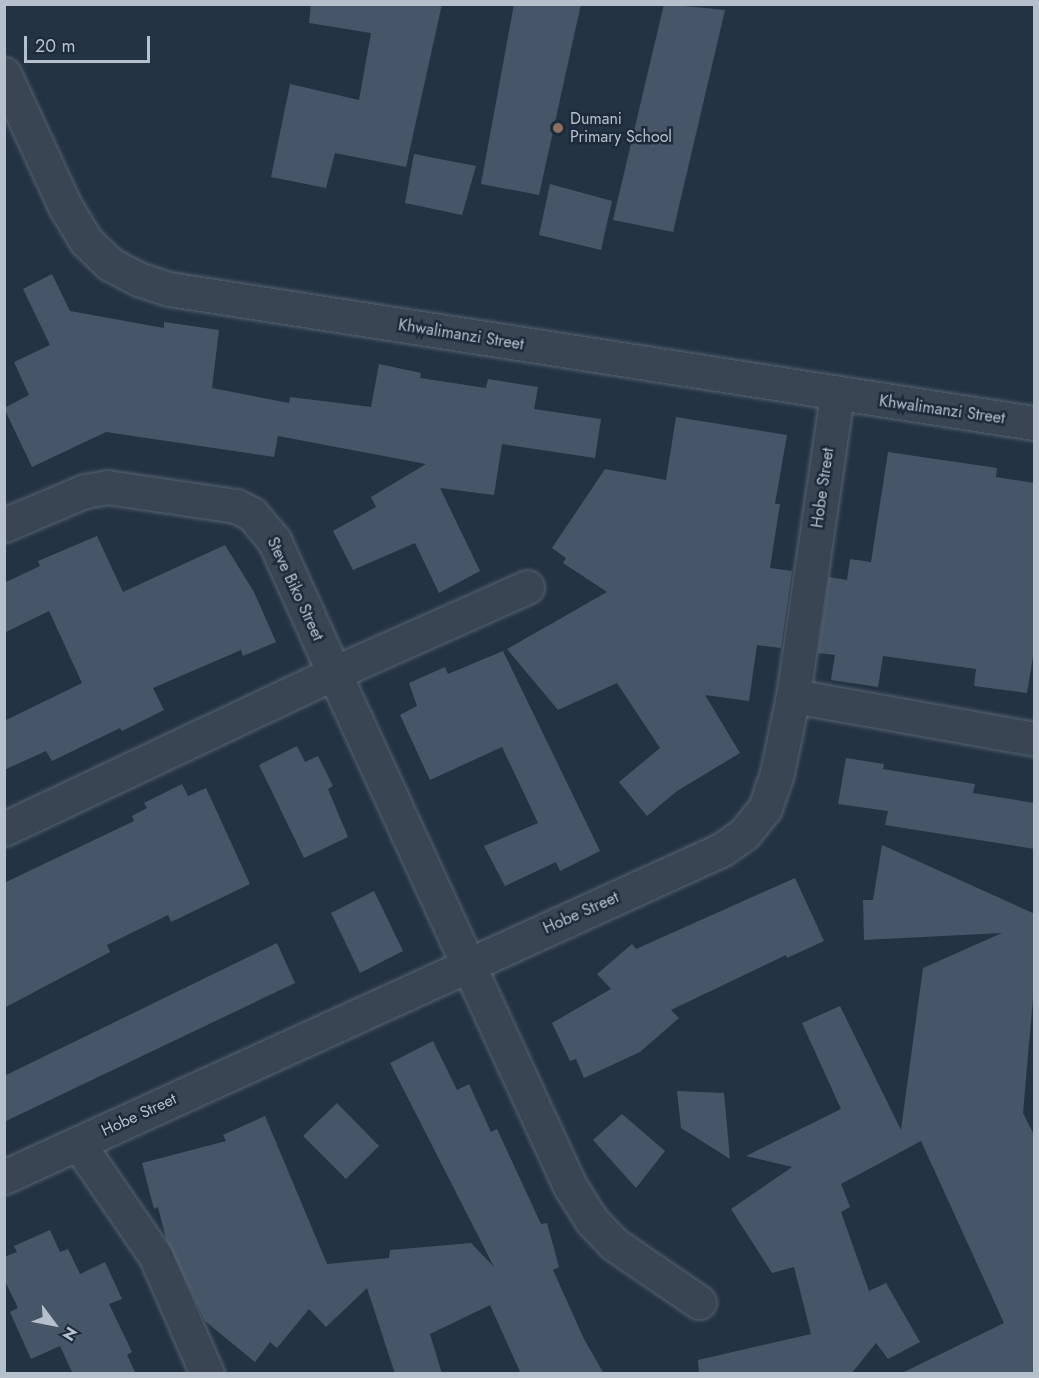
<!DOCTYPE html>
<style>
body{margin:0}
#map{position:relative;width:1039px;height:1378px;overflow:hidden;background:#243344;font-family:Jost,sans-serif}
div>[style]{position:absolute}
.building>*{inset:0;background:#465568}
.roads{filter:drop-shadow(0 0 2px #576371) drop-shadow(0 0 2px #576371)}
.minor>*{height:33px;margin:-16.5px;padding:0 16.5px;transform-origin:16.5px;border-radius:16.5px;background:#394553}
.dots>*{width:16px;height:16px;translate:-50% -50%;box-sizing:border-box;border:3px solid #1d2a39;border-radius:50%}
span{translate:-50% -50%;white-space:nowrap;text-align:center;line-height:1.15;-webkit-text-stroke:5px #1d2a39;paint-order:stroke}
.poi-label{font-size:16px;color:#b6c0cd}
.left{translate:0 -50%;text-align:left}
.street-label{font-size:16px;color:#b6c0cd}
.frame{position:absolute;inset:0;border:6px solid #b6c0cd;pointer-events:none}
.north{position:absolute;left:24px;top:1294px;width:60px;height:60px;-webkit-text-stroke:4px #1d2a39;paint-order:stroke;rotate:122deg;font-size:16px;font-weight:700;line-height:24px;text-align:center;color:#b6c0cd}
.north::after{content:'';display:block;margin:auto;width:21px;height:27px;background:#b6c0cd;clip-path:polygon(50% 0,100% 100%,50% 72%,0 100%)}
.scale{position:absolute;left:24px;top:36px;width:126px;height:27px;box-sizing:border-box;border:3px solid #b6c0cd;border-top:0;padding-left:8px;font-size:18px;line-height:21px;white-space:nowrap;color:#b6c0cd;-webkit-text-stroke:4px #1d2a39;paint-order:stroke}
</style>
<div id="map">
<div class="building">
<div style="clip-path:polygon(311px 4px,442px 4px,406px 167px,335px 153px,326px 188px,271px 177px,290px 84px,359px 100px,371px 33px,309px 23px)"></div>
<div style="clip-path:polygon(514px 4px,581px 4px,539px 195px,481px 184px)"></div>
<div style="clip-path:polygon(664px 4px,725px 10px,673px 232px,613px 220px)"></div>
<div style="clip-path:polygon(414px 154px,476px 166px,462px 215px,405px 203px)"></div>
<div style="clip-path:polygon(550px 184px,612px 201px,601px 250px,539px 235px)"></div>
<div style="clip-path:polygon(52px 274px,70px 311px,164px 328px,164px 322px,219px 330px,212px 388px,289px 403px,290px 397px,371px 407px,379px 364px,421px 373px,420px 378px,486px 388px,488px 379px,538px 387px,534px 409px,601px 419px,595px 458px,502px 444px,494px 495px,440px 488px,480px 571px,439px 593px,415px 543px,353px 570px,333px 531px,376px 507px,371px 497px,426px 464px,278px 436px,274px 457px,106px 432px,32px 467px,4px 408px,29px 395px,14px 362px,50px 345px,23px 289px)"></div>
<div style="clip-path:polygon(676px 417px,787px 435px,775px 504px,780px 504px,770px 568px,792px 571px,781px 648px,757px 645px,749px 701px,705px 695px,740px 753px,677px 791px,647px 816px,619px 782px,660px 748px,617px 683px,558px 710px,507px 649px,607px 592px,563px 563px,566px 558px,552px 548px,605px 469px,666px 480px)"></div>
<div style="clip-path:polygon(888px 452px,997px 468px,996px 477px,1035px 483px,1035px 644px,1027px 693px,974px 686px,976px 669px,883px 656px,878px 687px,831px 680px,835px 655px,818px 653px,829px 577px,847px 580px,850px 559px,871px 562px)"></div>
<div style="clip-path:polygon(97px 536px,123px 592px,225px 545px,254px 592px,276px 642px,243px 656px,241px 650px,153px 688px,164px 710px,122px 731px,120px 728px,52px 761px,46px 751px,4px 770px,4px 721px,82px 683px,49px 611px,4px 633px,4px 583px,40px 566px,38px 561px)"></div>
<div style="clip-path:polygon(503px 651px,600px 851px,560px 871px,556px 862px,505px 886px,484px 846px,538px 823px,502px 747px,430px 780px,400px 715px,417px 706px,409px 683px,445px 667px,448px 674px)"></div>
<div style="clip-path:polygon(297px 746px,305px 762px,318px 756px,333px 786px,328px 789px,348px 837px,304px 858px,259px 765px)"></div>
<div style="clip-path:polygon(846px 758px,884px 764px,883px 769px,975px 784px,973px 793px,1035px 803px,1035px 849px,885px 825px,888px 811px,838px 804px)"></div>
<div style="clip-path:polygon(182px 784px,188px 796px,206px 788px,250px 884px,171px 922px,168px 915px,107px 945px,110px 952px,4px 1008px,4px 883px,134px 821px,132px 816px,147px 808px,144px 803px)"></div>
<div style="clip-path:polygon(882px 845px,1035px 914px,1035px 975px,1023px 1113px,1035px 1137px,1035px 1374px,900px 1374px,1004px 1323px,921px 1141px,841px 1184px,850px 1207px,841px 1212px,869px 1291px,886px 1283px,920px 1342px,888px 1359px,876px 1343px,851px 1374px,699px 1374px,698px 1360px,811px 1334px,794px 1267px,772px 1273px,731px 1209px,792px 1167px,746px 1156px,841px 1109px,802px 1023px,840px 1006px,901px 1130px,923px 968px,1002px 933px,864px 940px,863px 900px,873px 900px)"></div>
<div style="clip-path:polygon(795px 878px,824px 941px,787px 958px,786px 955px,671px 1010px,679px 1018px,640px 1052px,584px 1078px,576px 1059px,570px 1061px,552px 1023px,611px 989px,597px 974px,632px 944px,636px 949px)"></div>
<div style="clip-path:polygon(374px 891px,403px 951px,360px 973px,331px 913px)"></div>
<div style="clip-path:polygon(277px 943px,295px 983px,4px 1122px,4px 1076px)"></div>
<div style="clip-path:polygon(433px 1041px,457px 1090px,469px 1084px,491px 1132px,497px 1129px,541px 1224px,547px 1223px,559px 1267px,553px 1270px,584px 1339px,604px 1374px,521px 1374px,490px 1305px,430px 1334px,442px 1374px,395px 1374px,367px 1288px,326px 1327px,309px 1309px,277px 1348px,270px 1342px,255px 1362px,205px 1321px,166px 1239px,158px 1207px,154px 1209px,142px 1163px,226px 1141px,223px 1135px,265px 1116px,327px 1264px,389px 1258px,390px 1250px,471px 1243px,494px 1267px,390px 1063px)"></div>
<div style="clip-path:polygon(677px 1091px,724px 1093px,730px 1159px,681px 1128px)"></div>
<div style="clip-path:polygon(337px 1103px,379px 1146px,346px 1179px,303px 1136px)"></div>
<div style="clip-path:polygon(622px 1114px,665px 1151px,636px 1188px,593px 1140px)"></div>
<div style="clip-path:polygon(50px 1230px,60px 1252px,68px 1249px,80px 1274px,105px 1262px,122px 1299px,109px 1304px,132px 1352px,127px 1355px,136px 1374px,73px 1374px,60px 1346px,31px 1359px,10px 1312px,18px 1308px,4px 1279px,4px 1257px,17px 1252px,14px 1246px)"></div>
</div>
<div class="roads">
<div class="minor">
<div style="left:4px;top:74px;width:145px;rotate:65.2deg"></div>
<div style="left:65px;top:206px;width:41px;rotate:59deg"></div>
<div style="left:86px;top:241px;width:33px;rotate:44deg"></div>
<div style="left:110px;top:264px;width:32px;rotate:28deg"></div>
<div style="left:138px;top:279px;width:33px;rotate:18deg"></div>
<div style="left:169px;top:289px;width:875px;rotate:8.81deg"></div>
<div style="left:4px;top:525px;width:88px;rotate:-22.8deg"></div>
<div style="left:85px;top:491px;width:22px;rotate:-10deg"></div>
<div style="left:107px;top:487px;width:130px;rotate:8.4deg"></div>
<div style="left:236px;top:506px;width:18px;rotate:27deg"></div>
<div style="left:252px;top:514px;width:34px;rotate:50deg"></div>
<div style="left:274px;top:540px;width:146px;rotate:65.7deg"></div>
<div style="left:334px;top:673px;width:365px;rotate:154.7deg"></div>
<div style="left:527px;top:587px;width:211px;rotate:156deg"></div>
<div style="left:334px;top:673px;width:565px;rotate:65.3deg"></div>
<div style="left:570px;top:1186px;width:41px;rotate:57.8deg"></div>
<div style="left:592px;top:1221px;width:32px;rotate:46deg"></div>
<div style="left:614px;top:1244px;width:103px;rotate:34.3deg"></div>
<div style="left:793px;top:696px;width:245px;rotate:10.1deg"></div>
<div style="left:78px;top:1143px;width:138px;rotate:55.6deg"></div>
<div style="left:156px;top:1257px;width:128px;rotate:66.4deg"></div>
<div style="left:4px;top:1177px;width:788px;rotate:-24.52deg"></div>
<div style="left:721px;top:850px;width:28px;rotate:-35deg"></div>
<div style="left:744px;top:834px;width:33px;rotate:-51deg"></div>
<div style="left:765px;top:808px;width:37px;rotate:-71deg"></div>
<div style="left:777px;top:773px;width:79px;rotate:-78.3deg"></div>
<div style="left:793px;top:696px;width:304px;rotate:-81.7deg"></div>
</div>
</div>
<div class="dots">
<div style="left:558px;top:128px;background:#8d6e63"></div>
</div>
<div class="poi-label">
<span class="left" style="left:570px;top:128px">Dumani<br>Primary School</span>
</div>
<div class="street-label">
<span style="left:461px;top:335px;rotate:9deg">Khwalimanzi Street</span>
<span style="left:942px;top:410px;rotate:8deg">Khwalimanzi Street</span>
<span style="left:823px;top:488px;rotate:-82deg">Hobe Street</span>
<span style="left:295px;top:589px;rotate:65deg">Steve Biko Street</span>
<span style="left:581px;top:913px;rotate:-24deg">Hobe Street</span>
<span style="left:139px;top:1115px;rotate:-25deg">Hobe Street</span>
</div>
<div class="frame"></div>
<div class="north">N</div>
<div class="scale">20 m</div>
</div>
